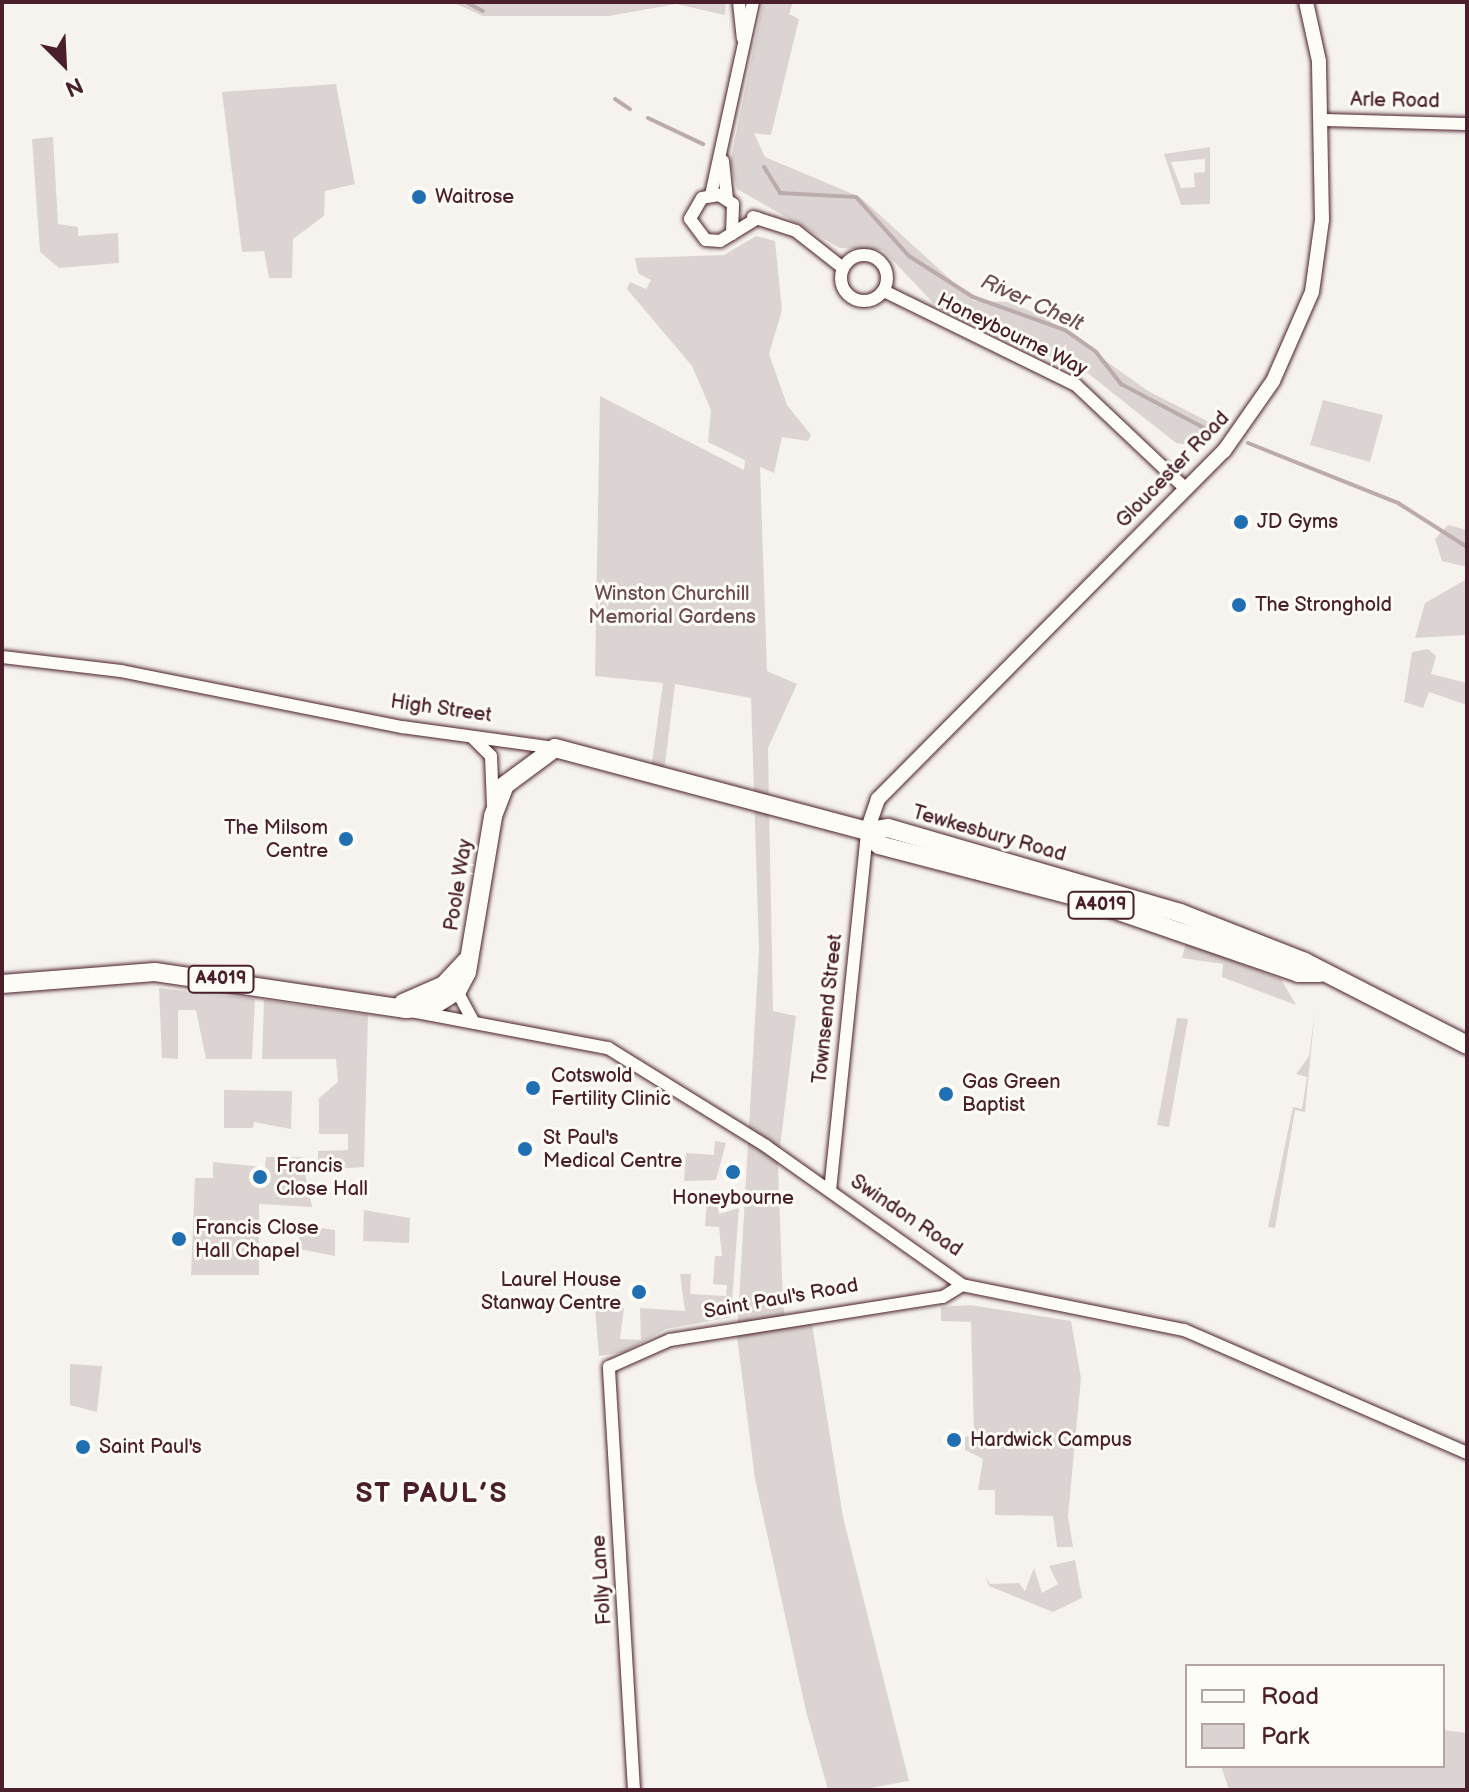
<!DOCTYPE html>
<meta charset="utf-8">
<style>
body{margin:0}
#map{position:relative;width:1469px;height:1792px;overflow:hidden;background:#f6f3ef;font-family:"Balsamiq Sans",sans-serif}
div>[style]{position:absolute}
.green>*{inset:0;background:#dcd4d2}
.stream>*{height:4px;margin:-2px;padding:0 2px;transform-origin:2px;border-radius:2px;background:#bbabac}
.roads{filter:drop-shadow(0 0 2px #4a1f2b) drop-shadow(0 0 2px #4a1f2b)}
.tertiary>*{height:12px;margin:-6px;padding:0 6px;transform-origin:6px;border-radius:6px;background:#fdfcf7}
.tertiary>.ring{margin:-6px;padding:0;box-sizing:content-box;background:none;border:12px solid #fdfcf7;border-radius:50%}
.secondary>*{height:14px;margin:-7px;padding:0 7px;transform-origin:7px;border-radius:7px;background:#fdfcf7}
.trunk>*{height:18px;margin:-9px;padding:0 9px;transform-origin:9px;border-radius:9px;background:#fdfcf7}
.dots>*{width:22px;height:22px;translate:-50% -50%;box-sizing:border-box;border:4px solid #fdfcf7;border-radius:50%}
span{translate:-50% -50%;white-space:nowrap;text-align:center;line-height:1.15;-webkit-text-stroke:6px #fdfcf7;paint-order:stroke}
.shield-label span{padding:2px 6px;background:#fdfcf7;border:2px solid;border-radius:6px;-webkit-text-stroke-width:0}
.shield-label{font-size:18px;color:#4a1f2b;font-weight:700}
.street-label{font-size:20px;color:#4a1f2b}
.poi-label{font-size:20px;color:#4a1f2b}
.left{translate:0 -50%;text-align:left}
.right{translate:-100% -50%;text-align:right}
.park-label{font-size:20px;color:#6e4c55}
.water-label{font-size:22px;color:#725058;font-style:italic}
.district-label{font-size:28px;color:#4a1f2b;font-weight:700;letter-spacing:2px}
.frame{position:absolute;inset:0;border:4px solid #4a1f2b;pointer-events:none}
.legend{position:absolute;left:1185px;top:1664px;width:260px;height:104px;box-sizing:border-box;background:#fdfcf7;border:2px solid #b5a4a5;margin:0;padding:10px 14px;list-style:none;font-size:24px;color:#4a1f2b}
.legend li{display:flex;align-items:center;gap:16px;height:40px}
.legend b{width:40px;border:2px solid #b5a4a5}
.north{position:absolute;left:24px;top:24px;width:80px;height:80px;-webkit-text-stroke:6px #fdfcf7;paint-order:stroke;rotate:156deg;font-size:22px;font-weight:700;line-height:32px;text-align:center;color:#4a1f2b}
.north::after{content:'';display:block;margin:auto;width:28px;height:36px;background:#4a1f2b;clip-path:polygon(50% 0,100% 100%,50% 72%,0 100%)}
</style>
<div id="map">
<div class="green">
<div style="clip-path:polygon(452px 2px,610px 3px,726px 2px,725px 15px,676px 4px,609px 16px,483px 16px)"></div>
<div style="clip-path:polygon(763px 2px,793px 2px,789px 14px,799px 19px,771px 135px,754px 133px,765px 157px,860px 197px,974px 301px,1008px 302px,1044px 317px,1148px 391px,1215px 425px,1215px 436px,1199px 446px,1176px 443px,1085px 371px,939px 309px,883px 250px,840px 248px,737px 189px,730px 163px)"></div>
<div style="clip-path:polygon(336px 84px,355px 184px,325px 191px,324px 216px,293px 239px,292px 278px,269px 278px,264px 251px,242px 252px,222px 92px)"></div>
<div style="clip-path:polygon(53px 137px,58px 224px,78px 227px,78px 236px,118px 233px,119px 263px,59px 268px,40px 252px,32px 139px)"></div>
<div style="clip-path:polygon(evenodd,1210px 147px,1210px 204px,1181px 205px,1164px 154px,1210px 147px,1205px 159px,1205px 172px,1194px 173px,1195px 187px,1181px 188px,1171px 162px,1205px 159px)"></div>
<div style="clip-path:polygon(756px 236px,775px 241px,782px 310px,769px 354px,787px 405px,811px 435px,808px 441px,782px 437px,774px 473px,760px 467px,767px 671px,797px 684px,768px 748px,773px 1011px,796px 1016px,778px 1164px,783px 1304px,785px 1317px,812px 1324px,843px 1517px,909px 1781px,859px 1790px,828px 1790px,806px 1711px,755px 1479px,737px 1336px,759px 950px,751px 698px,675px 684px,664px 772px,651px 769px,663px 683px,595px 676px,600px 396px,744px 470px,745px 460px,708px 442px,711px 410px,692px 366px,627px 289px,630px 282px,646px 289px,651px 280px,638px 273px,635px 258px,724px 255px)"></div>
<div style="clip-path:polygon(1323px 400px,1383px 415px,1370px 462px,1310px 445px)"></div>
<div style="clip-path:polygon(1448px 525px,1467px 530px,1467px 567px,1442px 561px,1435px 539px)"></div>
<div style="clip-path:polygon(1467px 579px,1467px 635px,1415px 638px,1425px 603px)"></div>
<div style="clip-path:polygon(1428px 649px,1436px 656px,1431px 674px,1467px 683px,1467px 705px,1429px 692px,1423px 708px,1404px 702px,1412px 652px)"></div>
<div style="clip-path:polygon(1186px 943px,1281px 979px,1296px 1005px,1222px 977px,1223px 964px,1182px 958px)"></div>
<div style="clip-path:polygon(159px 988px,255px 999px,252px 1059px,206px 1059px,196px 1010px,178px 1010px,178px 1059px,162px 1058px)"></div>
<div style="clip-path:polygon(264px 1000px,368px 1015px,364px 1167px,318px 1170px,318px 1151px,348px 1150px,348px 1134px,319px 1134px,319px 1098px,338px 1082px,336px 1059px,262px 1059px)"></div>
<div style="clip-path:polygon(1315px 1011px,1305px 1112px,1295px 1110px,1275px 1228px,1268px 1227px,1293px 1107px,1302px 1109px,1307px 1077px,1296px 1074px,1309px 1056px)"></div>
<div style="clip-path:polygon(1177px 1018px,1188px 1019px,1169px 1127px,1157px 1125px)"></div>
<div style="clip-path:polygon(224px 1090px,292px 1091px,291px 1129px,254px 1122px,253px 1128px,224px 1128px)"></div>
<div style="clip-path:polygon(715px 1141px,726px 1143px,716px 1180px,684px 1181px,686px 1153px,714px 1155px)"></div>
<div style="clip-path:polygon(266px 1157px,302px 1157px,312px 1207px,259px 1204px,259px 1275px,191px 1275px,195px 1178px,213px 1178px,213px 1162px,265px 1167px)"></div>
<div style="clip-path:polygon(716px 1199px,719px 1214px,739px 1208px,731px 1317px,666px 1329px,624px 1352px,599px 1356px,595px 1308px,624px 1308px,620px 1339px,641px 1340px,640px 1308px,685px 1311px,680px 1274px,691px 1274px,690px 1294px,726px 1296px,727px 1285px,713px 1284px,715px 1256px,722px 1256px,719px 1227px,705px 1226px,707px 1202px)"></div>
<div style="clip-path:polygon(364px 1210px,410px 1218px,409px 1243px,363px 1241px)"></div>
<div style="clip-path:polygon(300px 1225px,335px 1230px,335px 1256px,299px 1249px)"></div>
<div style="clip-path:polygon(970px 1305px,1071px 1321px,1081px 1378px,1068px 1516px,1073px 1547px,1057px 1547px,1053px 1516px,995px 1515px,995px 1490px,978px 1490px,983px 1459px,965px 1450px,965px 1437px,974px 1434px,971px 1322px,941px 1321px,941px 1307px)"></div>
<div style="clip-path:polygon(70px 1364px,102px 1366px,97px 1412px,70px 1405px)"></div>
<div style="clip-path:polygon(1075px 1560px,1082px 1598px,1053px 1612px,989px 1586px,985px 1575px,990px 1584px,1019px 1583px,1025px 1591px,1034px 1568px,1042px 1593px,1058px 1584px,1049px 1566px)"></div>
<div style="clip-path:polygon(1443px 1730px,1467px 1733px,1467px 1790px,1229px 1790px,1221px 1766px,1443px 1766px)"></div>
</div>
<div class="stream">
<div style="left:466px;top:2px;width:19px;rotate:28deg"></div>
<div style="left:615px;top:99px;width:18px;rotate:34deg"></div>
<div style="left:648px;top:118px;width:61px;rotate:25.3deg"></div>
<div style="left:764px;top:167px;width:31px;rotate:58deg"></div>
<div style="left:780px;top:193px;width:76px;rotate:3deg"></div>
<div style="left:856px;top:197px;width:79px;rotate:48.1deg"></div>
<div style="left:909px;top:256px;width:76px;rotate:32.6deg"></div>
<div style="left:973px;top:297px;width:98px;rotate:19.7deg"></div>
<div style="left:1065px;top:330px;width:38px;rotate:35deg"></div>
<div style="left:1096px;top:352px;width:41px;rotate:52deg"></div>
<div style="left:1121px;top:384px;width:107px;rotate:27.8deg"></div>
<div style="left:1248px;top:443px;width:162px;rotate:21.8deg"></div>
<div style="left:1398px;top:503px;width:82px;rotate:32.5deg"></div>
</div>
<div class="roads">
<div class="tertiary">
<div style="left:739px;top:2px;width:36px;rotate:84deg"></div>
<div style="left:1323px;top:120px;width:144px;rotate:1.6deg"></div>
<div style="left:723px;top:161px;width:37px;rotate:84deg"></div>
<div style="left:711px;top:195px;width:198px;rotate:-77.7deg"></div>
<div style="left:753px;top:217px;width:45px;rotate:18deg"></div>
<div style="left:796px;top:231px;width:60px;rotate:38.2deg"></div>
<div style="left:732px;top:234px;width:30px;rotate:-88deg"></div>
<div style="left:733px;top:204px;width:17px;rotate:-147deg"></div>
<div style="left:719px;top:195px;width:17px;rotate:170deg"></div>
<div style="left:702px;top:198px;width:24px;rotate:120deg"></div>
<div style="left:690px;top:219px;width:26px;rotate:53deg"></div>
<div style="left:706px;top:240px;width:14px;rotate:4deg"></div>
<div style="left:720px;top:241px;width:44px;rotate:-31.2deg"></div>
<div class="ring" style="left:841px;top:255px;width:34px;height:34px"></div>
<div style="left:884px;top:291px;width:214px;rotate:26.1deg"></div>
<div style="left:1076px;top:385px;width:151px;rotate:43.4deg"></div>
<div style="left:2px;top:657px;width:120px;rotate:6.7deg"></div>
<div style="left:121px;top:671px;width:287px;rotate:11.3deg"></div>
<div style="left:402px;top:727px;width:154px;rotate:7.8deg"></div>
<div style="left:473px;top:738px;width:25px;rotate:45deg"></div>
<div style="left:491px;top:756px;width:49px;rotate:87.7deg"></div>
<div style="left:457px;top:991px;width:36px;rotate:62deg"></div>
<div style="left:406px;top:1010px;width:206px;rotate:10.7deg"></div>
<div style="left:608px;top:1048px;width:186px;rotate:31.8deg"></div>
<div style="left:766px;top:1146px;width:240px;rotate:35.3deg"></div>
<div style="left:962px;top:1285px;width:227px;rotate:11.5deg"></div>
<div style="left:1184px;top:1330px;width:309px;rotate:23.5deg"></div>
<div style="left:830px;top:1191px;width:362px;rotate:-84.1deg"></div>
<div style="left:634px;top:1790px;width:424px;rotate:-93.4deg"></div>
<div style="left:609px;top:1367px;width:67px;rotate:-23.9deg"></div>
<div style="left:670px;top:1340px;width:276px;rotate:-9deg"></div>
<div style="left:943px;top:1297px;width:22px;rotate:-32deg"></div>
</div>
<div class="secondary">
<div style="left:867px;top:831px;width:34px;rotate:-71deg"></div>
<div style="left:878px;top:799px;width:491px;rotate:-45.2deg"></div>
<div style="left:1224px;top:451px;width:85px;rotate:-55deg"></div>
<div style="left:1273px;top:381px;width:97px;rotate:-66.3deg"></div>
<div style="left:1312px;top:292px;width:73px;rotate:-82.1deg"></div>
<div style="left:1322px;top:220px;width:159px;rotate:-91.1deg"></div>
<div style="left:1319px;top:61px;width:60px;rotate:-102.4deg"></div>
</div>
<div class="trunk">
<div style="left:867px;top:831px;width:18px;rotate:49deg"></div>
<div style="left:879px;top:845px;width:203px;rotate:14.6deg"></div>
<div style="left:1075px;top:896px;width:236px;rotate:19deg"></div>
<div style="left:1298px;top:973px;width:22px"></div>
<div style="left:2px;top:984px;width:153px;rotate:-4.5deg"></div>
<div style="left:155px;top:972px;width:254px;rotate:8.4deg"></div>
<div style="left:406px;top:1009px;width:25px;rotate:-5deg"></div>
<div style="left:431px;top:1007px;width:31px;rotate:-32deg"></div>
<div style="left:457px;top:991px;width:21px;rotate:-62deg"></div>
<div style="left:467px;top:972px;width:158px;rotate:-80.5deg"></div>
<div style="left:493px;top:816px;width:33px;rotate:-69deg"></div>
<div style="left:505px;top:785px;width:62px;rotate:-36.5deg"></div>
<div style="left:555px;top:748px;width:323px;rotate:14.9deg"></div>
<div style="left:867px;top:831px;width:21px;rotate:-8deg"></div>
<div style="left:888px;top:828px;width:304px;rotate:16.2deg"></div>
<div style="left:1180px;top:913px;width:134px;rotate:21.4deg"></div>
<div style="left:1305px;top:962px;width:182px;rotate:27.1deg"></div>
<div style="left:403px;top:1003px;width:45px;rotate:-23.7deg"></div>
<div style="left:444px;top:985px;width:33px;rotate:-47deg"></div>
</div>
</div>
<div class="dots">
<div style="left:419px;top:197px;background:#1f6fb2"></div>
<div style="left:1241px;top:522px;background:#1f6fb2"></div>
<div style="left:1239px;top:605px;background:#1f6fb2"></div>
<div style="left:346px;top:839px;background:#1f6fb2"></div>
<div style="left:533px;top:1088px;background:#1f6fb2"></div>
<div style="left:946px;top:1094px;background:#1f6fb2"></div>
<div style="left:525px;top:1149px;background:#1f6fb2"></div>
<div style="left:733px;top:1172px;background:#1f6fb2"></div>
<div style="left:260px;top:1177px;background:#1f6fb2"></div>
<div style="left:179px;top:1239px;background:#1f6fb2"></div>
<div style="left:639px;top:1292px;background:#1f6fb2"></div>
<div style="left:954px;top:1440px;background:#1f6fb2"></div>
<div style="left:83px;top:1447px;background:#1f6fb2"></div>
</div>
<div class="shield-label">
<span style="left:1101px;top:905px">A4019</span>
<span style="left:221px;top:979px">A4019</span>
</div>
<div class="street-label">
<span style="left:1395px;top:101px;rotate:1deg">Arle Road</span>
<span style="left:1012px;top:335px;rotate:26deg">Honeybourne Way</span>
<span style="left:1173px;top:470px;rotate:-46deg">Gloucester Road</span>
<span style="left:441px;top:709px;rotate:8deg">High Street</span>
<span style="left:989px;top:834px;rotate:16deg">Tewkesbury Road</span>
<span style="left:459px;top:885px;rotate:-81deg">Poole Way</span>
<span style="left:828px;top:1009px;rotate:-84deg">Townsend Street</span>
<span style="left:906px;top:1216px;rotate:34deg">Swindon Road</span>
<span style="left:781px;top:1299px;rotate:-10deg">Saint Paul's Road</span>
<span style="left:602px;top:1580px;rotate:-94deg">Folly Lane</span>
</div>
<div class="poi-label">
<span class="left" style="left:435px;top:197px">Waitrose</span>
<span class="left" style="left:1257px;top:522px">JD Gyms</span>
<span class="left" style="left:1255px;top:605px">The Stronghold</span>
<span class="right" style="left:328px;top:840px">The Milsom<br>Centre</span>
<span class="left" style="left:551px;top:1088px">Cotswold<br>Fertility Clinic</span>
<span class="left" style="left:962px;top:1094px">Gas Green<br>Baptist</span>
<span class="left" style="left:543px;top:1150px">St Paul's<br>Medical Centre</span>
<span class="left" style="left:276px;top:1178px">Francis<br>Close Hall</span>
<span style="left:733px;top:1198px">Honeybourne</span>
<span class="left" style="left:195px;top:1240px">Francis Close<br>Hall Chapel</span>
<span class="right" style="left:621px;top:1292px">Laurel House<br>Stanway Centre</span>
<span class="left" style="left:970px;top:1440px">Hardwick Campus</span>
<span class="left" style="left:99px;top:1447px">Saint Paul's</span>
</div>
<div class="park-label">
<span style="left:672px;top:606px">Winston Churchill<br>Memorial Gardens</span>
</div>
<div class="water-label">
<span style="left:1032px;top:303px;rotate:24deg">River Chelt</span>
</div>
<div class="district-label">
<span style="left:432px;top:1494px">ST PAUL’S</span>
</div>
<div class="frame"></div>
<ul class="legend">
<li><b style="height:10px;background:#fdfcf7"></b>Road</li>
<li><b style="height:22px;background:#dcd4d2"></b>Park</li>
</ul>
<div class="north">N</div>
</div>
